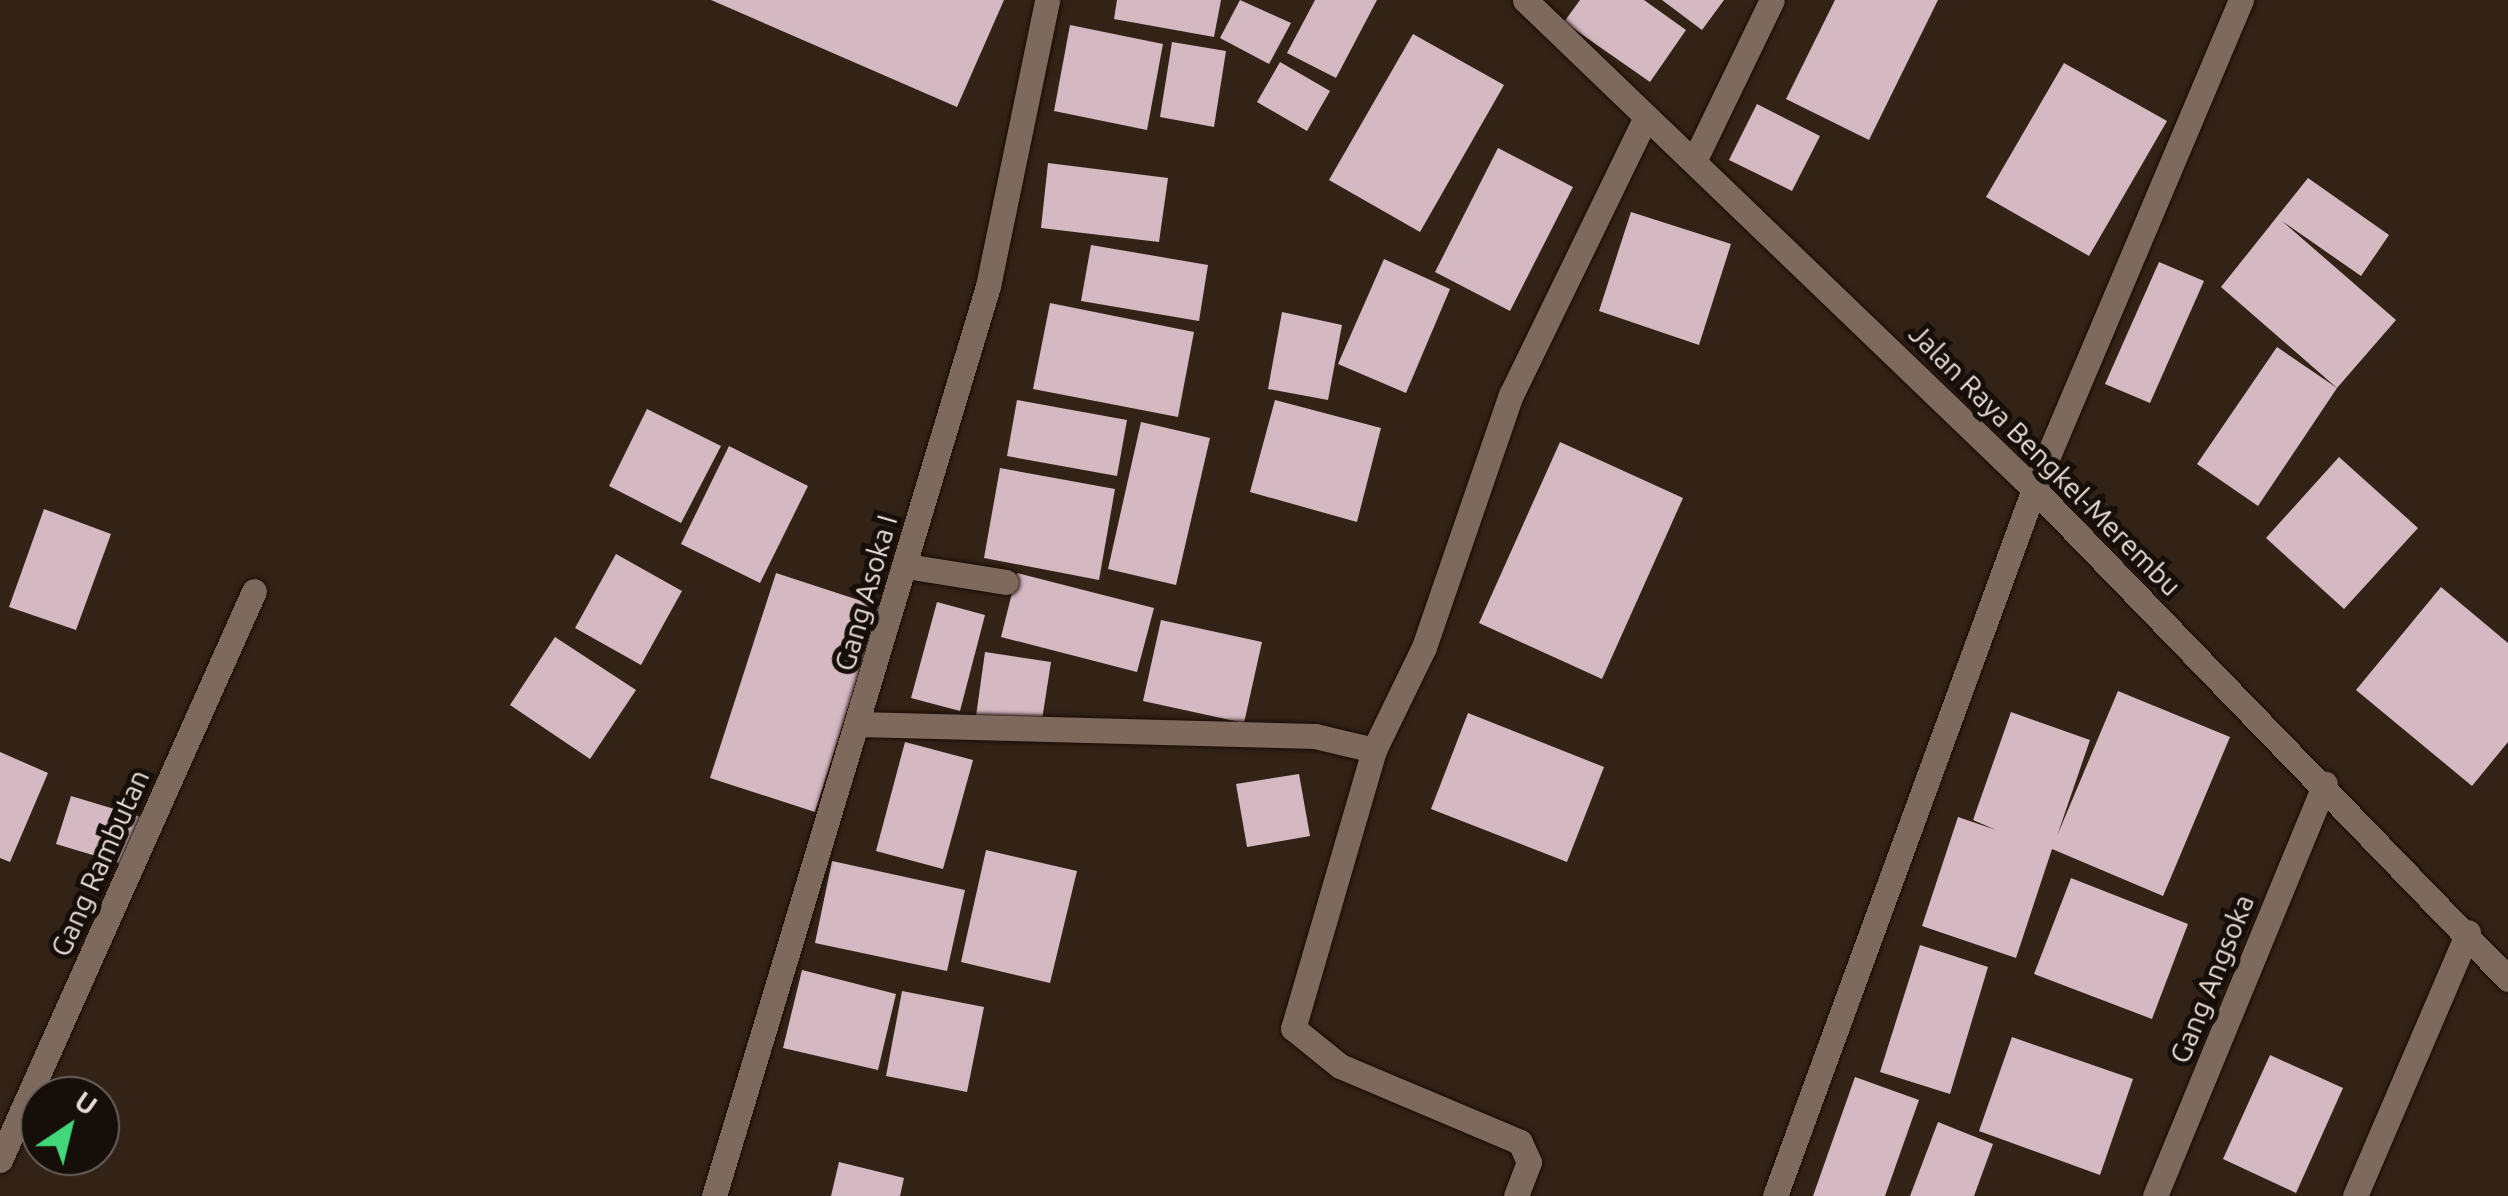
<!DOCTYPE html>
<style>
body{margin:0}
#map{position:relative;width:2508px;height:1196px;overflow:hidden;background:#332317;font-family:Ubuntu,sans-serif}
div>[style]{position:absolute}
.building>*{inset:0;background:#d4b9c2}
.roads{filter:drop-shadow(0 0 2px #1b0b03) drop-shadow(0 0 2px #1b0b03)}
.street>*{height:25px;margin:-12.5px;padding:0 12.5px;transform-origin:12.5px;border-radius:12.5px;background:#7e6a5d}
.secondary>*{height:25px;margin:-12.5px;padding:0 12.5px;transform-origin:12.5px;border-radius:12.5px;background:#7e6a5d}
span{translate:-50% -50%;white-space:nowrap;text-align:center;line-height:1.15;-webkit-text-stroke:10px #150e09;paint-order:stroke}
.street-label{font-size:28px;color:#e8dcd5}
.north{position:absolute;left:20px;top:1076px;width:100px;height:100px;box-sizing:border-box;background:#150e09;border:2px solid #69605b;border-radius:50%;rotate:35deg;font-size:28px;font-weight:700;line-height:40px;text-align:center;color:#e8dcd5}
.north::after{content:'';display:block;margin:auto;width:35px;height:45px;background:#42d77b;clip-path:polygon(50% 0,100% 100%,50% 72%,0 100%)}
</style>
<div id="map">
<div class="building">
<div style="clip-path:polygon(711px 0,1004px 0,957px 107px)"></div>
<div style="clip-path:polygon(1117px 0,1221px 0,1214px 37px,1114px 19px)"></div>
<div style="clip-path:polygon(1240px 0,1291px 23px,1269px 64px,1220px 38px)"></div>
<div style="clip-path:polygon(1315px 0,1377px 0,1336px 78px,1287px 53px)"></div>
<div style="clip-path:polygon(1580px 0,1644px 0,1686px 30px,1650px 82px,1564px 22px)"></div>
<div style="clip-path:polygon(1662px 0,1724px 0,1702px 30px)"></div>
<div style="clip-path:polygon(1835px 0,1938px 0,1869px 140px,1786px 99px)"></div>
<div style="clip-path:polygon(1070px 25px,1163px 44px,1147px 130px,1054px 111px)"></div>
<div style="clip-path:polygon(1413px 34px,1504px 85px,1420px 232px,1329px 180px)"></div>
<div style="clip-path:polygon(1172px 42px,1226px 51px,1214px 127px,1160px 117px)"></div>
<div style="clip-path:polygon(1280px 62px,1330px 91px,1307px 131px,1257px 102px)"></div>
<div style="clip-path:polygon(2064px 63px,2167px 121px,2089px 256px,1986px 197px)"></div>
<div style="clip-path:polygon(1757px 104px,1820px 136px,1792px 191px,1729px 160px)"></div>
<div style="clip-path:polygon(1498px 148px,1573px 187px,1510px 311px,1435px 272px)"></div>
<div style="clip-path:polygon(1048px 163px,1168px 178px,1159px 242px,1041px 228px)"></div>
<div style="clip-path:polygon(2308px 178px,2389px 235px,2361px 276px,2282px 221px,2396px 320px,2337px 388px,2221px 287px)"></div>
<div style="clip-path:polygon(1631px 212px,1731px 244px,1699px 345px,1599px 311px)"></div>
<div style="clip-path:polygon(1091px 245px,1208px 265px,1199px 321px,1081px 301px)"></div>
<div style="clip-path:polygon(1384px 259px,1450px 289px,1406px 393px,1338px 364px)"></div>
<div style="clip-path:polygon(2159px 262px,2204px 281px,2150px 403px,2105px 384px)"></div>
<div style="clip-path:polygon(1050px 303px,1194px 332px,1178px 417px,1033px 389px)"></div>
<div style="clip-path:polygon(1282px 312px,1342px 325px,1328px 400px,1268px 389px)"></div>
<div style="clip-path:polygon(2277px 347px,2337px 388px,2258px 506px,2197px 464px)"></div>
<div style="clip-path:polygon(1017px 400px,1127px 420px,1117px 476px,1007px 456px)"></div>
<div style="clip-path:polygon(1275px 400px,1381px 428px,1357px 522px,1250px 492px)"></div>
<div style="clip-path:polygon(647px 409px,721px 446px,681px 523px,609px 486px)"></div>
<div style="clip-path:polygon(1141px 422px,1210px 438px,1176px 585px,1108px 569px)"></div>
<div style="clip-path:polygon(1560px 442px,1683px 498px,1602px 679px,1479px 623px)"></div>
<div style="clip-path:polygon(729px 446px,808px 486px,760px 583px,681px 544px)"></div>
<div style="clip-path:polygon(2339px 457px,2418px 528px,2344px 609px,2266px 538px)"></div>
<div style="clip-path:polygon(1000px 468px,1115px 489px,1099px 580px,984px 558px)"></div>
<div style="clip-path:polygon(44px 509px,111px 534px,76px 630px,9px 607px)"></div>
<div style="clip-path:polygon(616px 554px,682px 591px,641px 665px,575px 628px)"></div>
<div style="clip-path:polygon(776px 573px,880px 607px,815px 812px,710px 778px)"></div>
<div style="clip-path:polygon(1017px 573px,1154px 608px,1137px 672px,1001px 637px)"></div>
<div style="clip-path:polygon(2441px 587px,2508px 643px,2508px 742px,2472px 786px,2356px 690px)"></div>
<div style="clip-path:polygon(937px 602px,985px 615px,960px 711px,911px 698px)"></div>
<div style="clip-path:polygon(1161px 620px,1262px 642px,1244px 723px,1143px 701px)"></div>
<div style="clip-path:polygon(555px 637px,636px 690px,590px 759px,510px 705px)"></div>
<div style="clip-path:polygon(985px 652px,1051px 662px,1041px 726px,976px 716px)"></div>
<div style="clip-path:polygon(2118px 691px,2230px 737px,2163px 896px,2052px 849px,2016px 958px,1922px 926px,1958px 817px,1996px 830px,1973px 820px,2011px 712px,2090px 740px,2057px 836px)"></div>
<div style="clip-path:polygon(1468px 713px,1604px 767px,1567px 862px,1431px 809px)"></div>
<div style="clip-path:polygon(905px 742px,973px 760px,943px 869px,876px 851px)"></div>
<div style="clip-path:polygon(0 752px,48px 773px,10px 862px,0 858px)"></div>
<div style="clip-path:polygon(1299px 774px,1310px 836px,1247px 847px,1236px 784px)"></div>
<div style="clip-path:polygon(71px 796px,141px 817px,126px 865px,56px 844px)"></div>
<div style="clip-path:polygon(986px 850px,1077px 871px,1050px 983px,961px 962px)"></div>
<div style="clip-path:polygon(832px 861px,965px 890px,947px 971px,815px 943px)"></div>
<div style="clip-path:polygon(2071px 878px,2188px 924px,2152px 1019px,2034px 974px)"></div>
<div style="clip-path:polygon(1920px 945px,1988px 967px,1950px 1094px,1880px 1072px)"></div>
<div style="clip-path:polygon(802px 970px,896px 994px,878px 1070px,783px 1048px)"></div>
<div style="clip-path:polygon(902px 991px,984px 1007px,967px 1092px,886px 1076px)"></div>
<div style="clip-path:polygon(2012px 1037px,2133px 1079px,2100px 1175px,1979px 1131px)"></div>
<div style="clip-path:polygon(2270px 1055px,2343px 1088px,2296px 1193px,2223px 1159px)"></div>
<div style="clip-path:polygon(1855px 1077px,1919px 1100px,1885px 1196px,1813px 1196px)"></div>
<div style="clip-path:polygon(1938px 1122px,1993px 1144px,1974px 1196px,1910px 1196px)"></div>
<div style="clip-path:polygon(839px 1162px,904px 1178px,900px 1196px,831px 1196px)"></div>
</div>
<div class="roads">
<div class="street">
<div style="left:1696px;top:157px;width:174px;rotate:-64.2deg"></div>
<div style="left:906px;top:566px;width:101px;rotate:9.1deg"></div>
<div style="left:859px;top:724px;width:456px;rotate:1.5deg"></div>
<div style="left:1315px;top:736px;width:61px;rotate:13.3deg"></div>
<div style="left:1374px;top:750px;width:114px;rotate:-64.1deg"></div>
<div style="left:1424px;top:647px;width:267px;rotate:-71deg"></div>
<div style="left:1511px;top:395px;width:307px;rotate:-64.1deg"></div>
<div style="left:1374px;top:750px;width:290px;rotate:106.2deg"></div>
<div style="left:1293px;top:1028px;width:60px;rotate:39deg"></div>
<div style="left:1340px;top:1066px;width:195px;rotate:22.9deg"></div>
<div style="left:1520px;top:1142px;width:22px;rotate:66deg"></div>
<div style="left:1529px;top:1162px;width:36px;rotate:111deg"></div>
<div style="left:0;top:1160px;width:623px;rotate:-65.94deg"></div>
<div style="left:714px;top:1196px;width:950px;rotate:-73.24deg"></div>
<div style="left:988px;top:286px;width:292px;rotate:-78.3deg"></div>
<div style="left:1775px;top:1196px;width:753px;rotate:-69.88deg"></div>
<div style="left:2034px;top:489px;width:531px;rotate:-67.06deg"></div>
<div style="left:2155px;top:1196px;width:446px;rotate:-67.6deg"></div>
<div style="left:2355px;top:1196px;width:287px;rotate:-66.8deg"></div>
</div>
<div class="secondary">
<div style="left:1525px;top:0;width:706px;rotate:43.85deg"></div>
<div style="left:2034px;top:489px;width:682px;rotate:45.95deg"></div>
</div>
</div>
<div class="street-label">
<span style="left:2045px;top:460px;rotate:45deg">Jalan Raya Bengkel-Merembu</span>
<span style="left:866px;top:593px;rotate:-74deg">Gang Asoka I</span>
<span style="left:100px;top:863px;rotate:-66deg">Gang Rambutan</span>
<span style="left:2212px;top:979px;rotate:-68deg">Gang Angsoka</span>
</div>
<div class="north">U</div>
</div>
